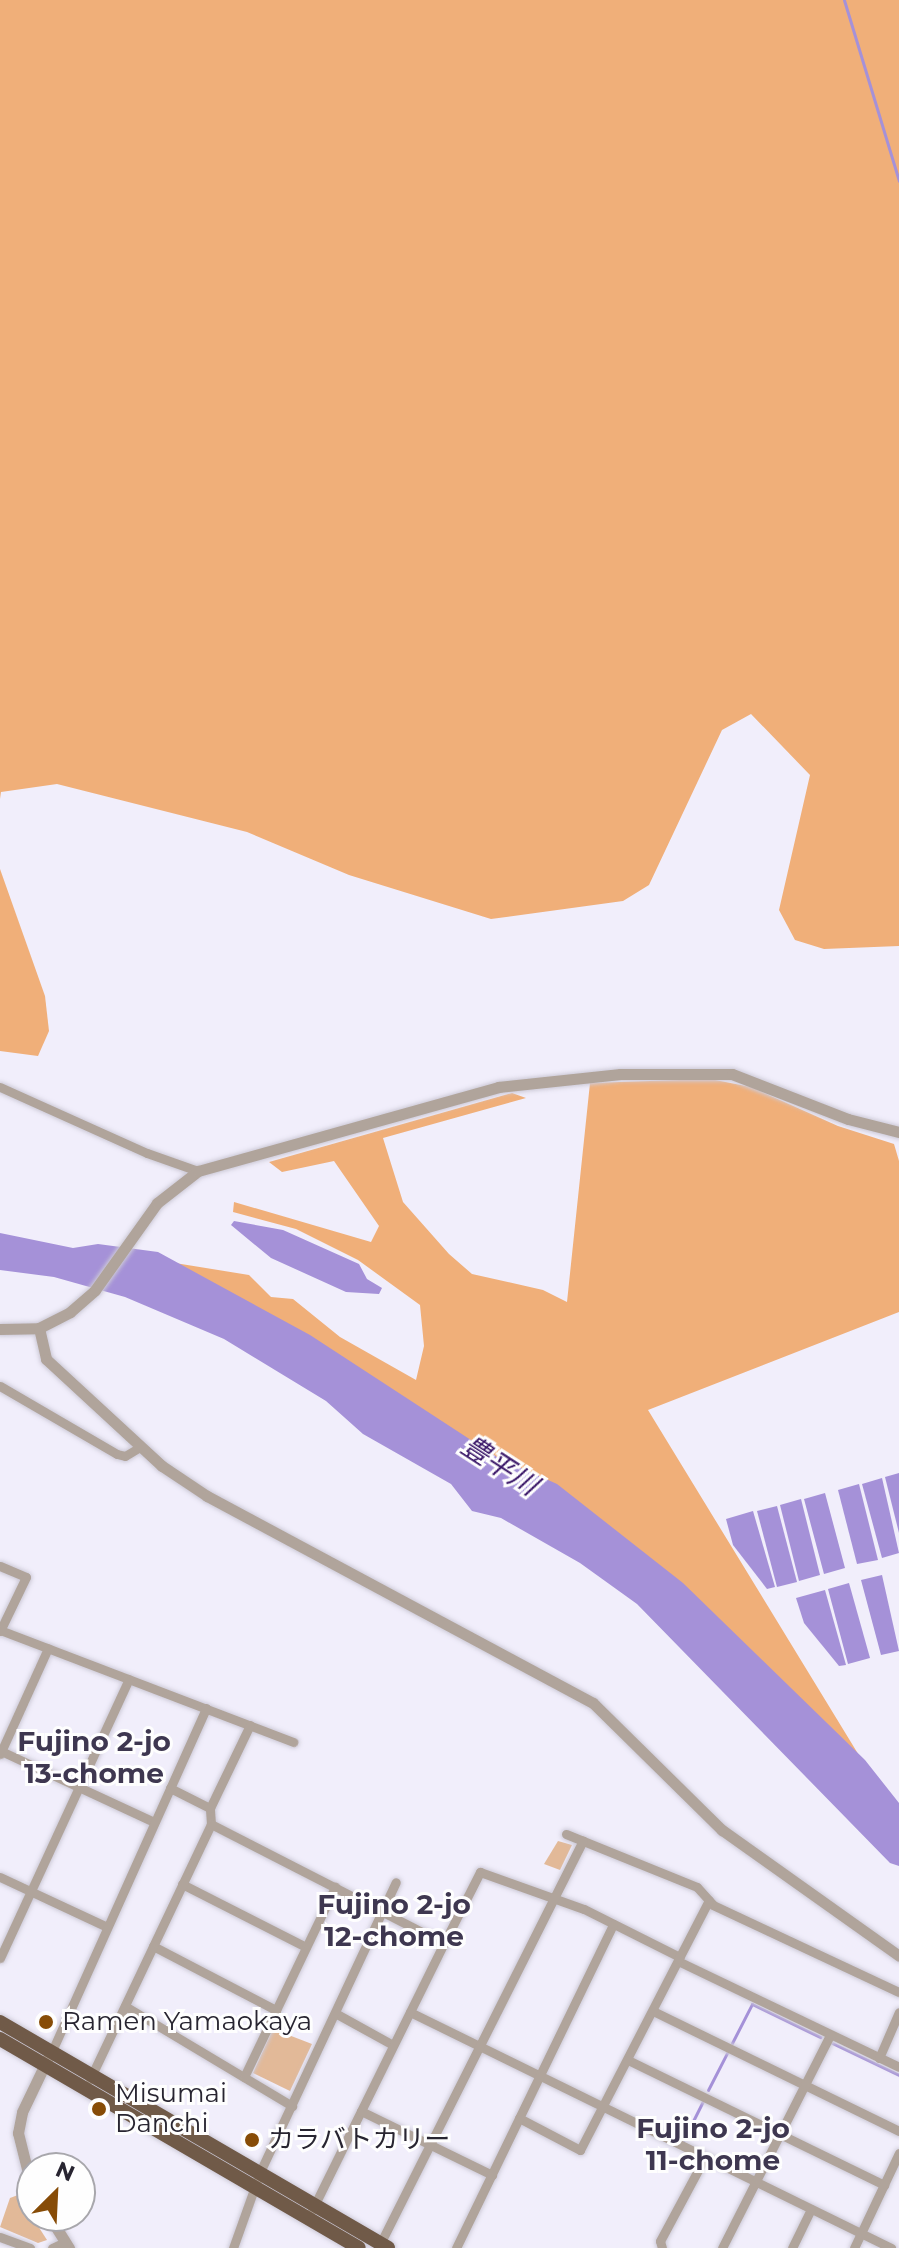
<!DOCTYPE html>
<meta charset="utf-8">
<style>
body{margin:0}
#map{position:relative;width:899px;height:2248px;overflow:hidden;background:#f1eefb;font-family:Montserrat,"Noto Sans JP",sans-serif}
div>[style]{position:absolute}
.green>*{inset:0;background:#e2b998}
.forest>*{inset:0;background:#f0af79}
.water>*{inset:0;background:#a591d8}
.stream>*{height:3px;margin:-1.5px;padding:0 1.5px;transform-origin:1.5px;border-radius:1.5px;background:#a591d8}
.roads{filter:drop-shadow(0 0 2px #cdcad7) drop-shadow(0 0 2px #cdcad7)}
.minor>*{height:9px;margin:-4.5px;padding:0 4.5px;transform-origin:4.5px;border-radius:4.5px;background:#b0a49b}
.tertiary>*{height:11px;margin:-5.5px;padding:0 5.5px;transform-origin:5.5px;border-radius:5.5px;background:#b0a49b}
.trunk>*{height:14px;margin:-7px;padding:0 7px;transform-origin:7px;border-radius:7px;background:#705a48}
.dots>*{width:22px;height:22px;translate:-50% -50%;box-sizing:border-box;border:4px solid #fefefe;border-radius:50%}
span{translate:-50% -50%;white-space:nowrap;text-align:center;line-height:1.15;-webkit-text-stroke:6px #fefefe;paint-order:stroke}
.poi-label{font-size:26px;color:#282531}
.left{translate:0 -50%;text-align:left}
.water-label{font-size:28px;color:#361265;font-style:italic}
.neighbourhood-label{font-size:28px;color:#3e3750;font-weight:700}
.north{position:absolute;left:16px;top:2152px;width:80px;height:80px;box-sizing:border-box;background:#fefefe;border:2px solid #a8a7ac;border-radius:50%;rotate:24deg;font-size:22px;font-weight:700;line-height:32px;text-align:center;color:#282531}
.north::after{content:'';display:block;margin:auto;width:28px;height:36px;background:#874c07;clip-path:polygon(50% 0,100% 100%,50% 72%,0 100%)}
</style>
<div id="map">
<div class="green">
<div style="clip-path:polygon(558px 1841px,572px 1845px,560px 1870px,544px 1864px)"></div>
<div style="clip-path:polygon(273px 2029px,312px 2044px,290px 2091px,253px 2073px)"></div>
<div style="clip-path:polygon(18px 2195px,47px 2240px,38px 2243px,0 2227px,10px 2198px)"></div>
</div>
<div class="forest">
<div style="clip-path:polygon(0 0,899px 0,899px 946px,824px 949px,795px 940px,779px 910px,810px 775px,751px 714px,722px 730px,649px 885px,623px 901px,491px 919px,349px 875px,247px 832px,57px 784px,1px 792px,0 799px)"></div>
<div style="clip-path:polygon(0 869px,45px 996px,49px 1031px,38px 1056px,0 1051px)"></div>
<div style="clip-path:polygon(710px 1079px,751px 1087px,838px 1126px,894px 1144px,899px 1161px,899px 1312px,648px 1410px,860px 1757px,619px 1546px,138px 1257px,249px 1275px,271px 1297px,293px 1299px,340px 1337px,416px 1380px,424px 1346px,420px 1305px,358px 1260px,296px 1229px,233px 1212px,234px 1202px,371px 1242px,379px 1226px,334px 1161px,282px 1172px,269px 1162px,512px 1093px,526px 1098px,383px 1138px,403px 1202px,449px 1254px,472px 1274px,543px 1290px,567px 1302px,590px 1083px)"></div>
</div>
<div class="water">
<div style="clip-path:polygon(234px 1221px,283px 1230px,359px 1264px,367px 1279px,382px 1288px,379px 1294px,346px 1292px,271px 1258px,231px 1225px)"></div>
<div style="clip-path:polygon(0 1233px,73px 1248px,98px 1244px,158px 1252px,310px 1335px,497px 1457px,557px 1484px,683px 1583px,865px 1760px,899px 1803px,899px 1866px,890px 1863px,637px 1604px,580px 1563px,501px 1518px,472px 1511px,451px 1484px,363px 1434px,326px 1401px,224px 1339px,125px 1297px,54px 1277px,0 1270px)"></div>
<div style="clip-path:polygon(899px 1473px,899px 1533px,885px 1477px)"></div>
<div style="clip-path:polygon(882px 1478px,899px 1553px,882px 1558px,862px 1484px)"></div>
<div style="clip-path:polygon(859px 1484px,878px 1560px,857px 1564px,838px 1490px)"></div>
<div style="clip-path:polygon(825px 1493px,845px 1568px,824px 1574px,804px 1499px)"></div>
<div style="clip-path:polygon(801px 1499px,820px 1575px,799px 1581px,780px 1505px)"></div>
<div style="clip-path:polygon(777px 1506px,797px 1582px,777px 1587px,757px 1511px)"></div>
<div style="clip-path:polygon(753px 1511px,775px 1587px,767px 1589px,733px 1545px,726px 1519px)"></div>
<div style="clip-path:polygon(882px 1575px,899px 1651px,881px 1655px,861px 1580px)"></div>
<div style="clip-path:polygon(849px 1583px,870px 1658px,848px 1664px,828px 1589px)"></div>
<div style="clip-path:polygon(825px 1590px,846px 1665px,839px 1666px,804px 1623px,796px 1598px)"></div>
</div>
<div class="stream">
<div style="left:844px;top:0;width:189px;rotate:73.1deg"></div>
<div style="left:732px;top:2043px;width:44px;rotate:-62.9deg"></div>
<div style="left:752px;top:2004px;width:76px;rotate:25.9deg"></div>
<div style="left:832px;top:2043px;width:74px;rotate:25.5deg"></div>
<div style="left:708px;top:2090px;width:42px;rotate:-62.8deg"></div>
<div style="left:683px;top:2141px;width:45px;rotate:-63.4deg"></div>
</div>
<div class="roads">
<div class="minor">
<div style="left:0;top:1087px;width:161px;rotate:24.2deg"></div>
<div style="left:147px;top:1153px;width:54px;rotate:19.4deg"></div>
<div style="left:0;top:1386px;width:135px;rotate:30.2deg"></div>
<div style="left:117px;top:1454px;width:8px;rotate:14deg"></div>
<div style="left:125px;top:1456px;width:17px;rotate:-31deg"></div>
<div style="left:0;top:1566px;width:28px;rotate:23deg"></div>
<div style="left:26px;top:1577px;width:60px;rotate:115.7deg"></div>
<div style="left:0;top:1630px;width:314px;rotate:20.9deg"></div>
<div style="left:1px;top:1751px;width:169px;rotate:24.9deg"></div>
<div style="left:0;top:1754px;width:116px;rotate:-65.6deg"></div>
<div style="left:170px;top:1788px;width:45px;rotate:26.6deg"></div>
<div style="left:211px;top:1824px;width:16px;rotate:-94deg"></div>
<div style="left:210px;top:1808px;width:92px;rotate:-64.3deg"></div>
<div style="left:566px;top:1834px;width:141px;rotate:22deg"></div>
<div style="left:697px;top:1887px;width:24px;rotate:48deg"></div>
<div style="left:713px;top:1905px;width:205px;rotate:25.1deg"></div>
<div style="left:0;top:1877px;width:118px;rotate:25deg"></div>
<div style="left:182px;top:1884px;width:139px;rotate:26.9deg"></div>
<div style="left:444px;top:1943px;width:80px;rotate:-63.1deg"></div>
<div style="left:480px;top:1872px;width:110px;rotate:19.6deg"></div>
<div style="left:584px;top:1909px;width:107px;rotate:26.6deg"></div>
<div style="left:153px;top:1946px;width:139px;rotate:27.5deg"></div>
<div style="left:0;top:1958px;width:307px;rotate:-65.2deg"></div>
<div style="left:678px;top:1961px;width:245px;rotate:25.6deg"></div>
<div style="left:125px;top:2006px;width:195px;rotate:30.9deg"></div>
<div style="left:653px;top:2011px;width:274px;rotate:26deg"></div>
<div style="left:410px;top:2012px;width:536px;rotate:26.13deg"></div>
<div style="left:335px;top:2013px;width:66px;rotate:28.9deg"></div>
<div style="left:52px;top:2051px;width:376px;rotate:-65.8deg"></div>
<div style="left:879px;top:2058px;width:50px;rotate:-66.5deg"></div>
<div style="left:630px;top:2061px;width:283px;rotate:26deg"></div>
<div style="left:244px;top:2077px;width:211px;rotate:-64.4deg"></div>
<div style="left:90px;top:2079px;width:282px;rotate:-64.6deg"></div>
<div style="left:211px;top:1824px;width:262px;rotate:27.1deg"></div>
<div style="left:444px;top:1943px;width:298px;rotate:116.3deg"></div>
<div style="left:361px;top:2111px;width:146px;rotate:26deg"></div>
<div style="left:519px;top:2118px;width:69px;rotate:27.7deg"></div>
<div style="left:580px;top:2150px;width:281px;rotate:-62.7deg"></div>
<div style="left:0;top:2237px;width:32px;rotate:20deg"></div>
<div style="left:52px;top:2248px;width:14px;rotate:-25deg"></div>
<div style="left:233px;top:2248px;width:81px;rotate:-70.4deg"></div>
<div style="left:260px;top:2172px;width:320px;rotate:-64.9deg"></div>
<div style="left:378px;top:2248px;width:456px;rotate:-63.3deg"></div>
<div style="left:456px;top:2248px;width:360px;rotate:-64.1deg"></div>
<div style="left:662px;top:2248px;width:7px;rotate:-106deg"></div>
<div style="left:660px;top:2241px;width:95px;rotate:-61.8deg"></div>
<div style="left:722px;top:2248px;width:239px;rotate:-63.1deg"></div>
<div style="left:792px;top:2248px;width:43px;rotate:-64deg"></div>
<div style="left:854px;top:2248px;width:105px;rotate:-64.7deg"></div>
</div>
<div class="tertiary">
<div style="left:39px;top:1328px;width:32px;rotate:77deg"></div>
<div style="left:46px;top:1359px;width:158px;rotate:42.7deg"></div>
<div style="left:162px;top:1466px;width:54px;rotate:33.7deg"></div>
<div style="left:207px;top:1496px;width:438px;rotate:28.2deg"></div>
<div style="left:593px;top:1703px;width:181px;rotate:44.6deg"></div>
<div style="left:722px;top:1830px;width:217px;rotate:35.4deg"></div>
<div style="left:0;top:1329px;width:39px;rotate:-1deg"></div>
<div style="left:39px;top:1328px;width:35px;rotate:-27deg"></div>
<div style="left:70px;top:1312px;width:33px;rotate:-41deg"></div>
<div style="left:95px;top:1290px;width:107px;rotate:-54.5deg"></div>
<div style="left:157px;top:1203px;width:52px;rotate:-38deg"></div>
<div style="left:198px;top:1171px;width:312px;rotate:-15.6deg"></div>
<div style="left:498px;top:1087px;width:123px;rotate:-6.1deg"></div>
<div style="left:620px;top:1074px;width:112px"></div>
<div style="left:732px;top:1074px;width:124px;rotate:21.2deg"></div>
<div style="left:848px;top:1119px;width:53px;rotate:14.3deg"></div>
<div style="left:32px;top:2189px;width:58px;rotate:-104deg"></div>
<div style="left:18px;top:2133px;width:21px;rotate:-79deg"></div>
<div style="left:22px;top:2112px;width:60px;rotate:-64.3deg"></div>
<div style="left:49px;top:2216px;width:38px;rotate:58deg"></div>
</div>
<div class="trunk">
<div style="left:0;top:2022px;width:449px;rotate:30.2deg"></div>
<div style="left:0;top:2039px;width:415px;rotate:30.2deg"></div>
</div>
</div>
<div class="dots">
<div style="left:46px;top:2022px;background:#874c07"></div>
<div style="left:99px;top:2109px;background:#874c07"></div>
<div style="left:252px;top:2140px;background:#874c07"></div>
</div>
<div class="poi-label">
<span class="left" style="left:62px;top:2022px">Ramen Yamaokaya</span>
<span class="left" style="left:115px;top:2109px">Misumai<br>Danchi</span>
<span class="left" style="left:268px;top:2140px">カラバトカリー</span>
</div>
<div class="water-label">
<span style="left:500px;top:1465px;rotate:33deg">豊平川</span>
</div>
<div class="neighbourhood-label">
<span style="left:94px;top:1757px">Fujino 2-jo<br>13-chome</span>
<span style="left:394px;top:1920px">Fujino 2-jo<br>12-chome</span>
<span style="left:713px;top:2144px">Fujino 2-jo<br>11-chome</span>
</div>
<div class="north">N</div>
</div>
